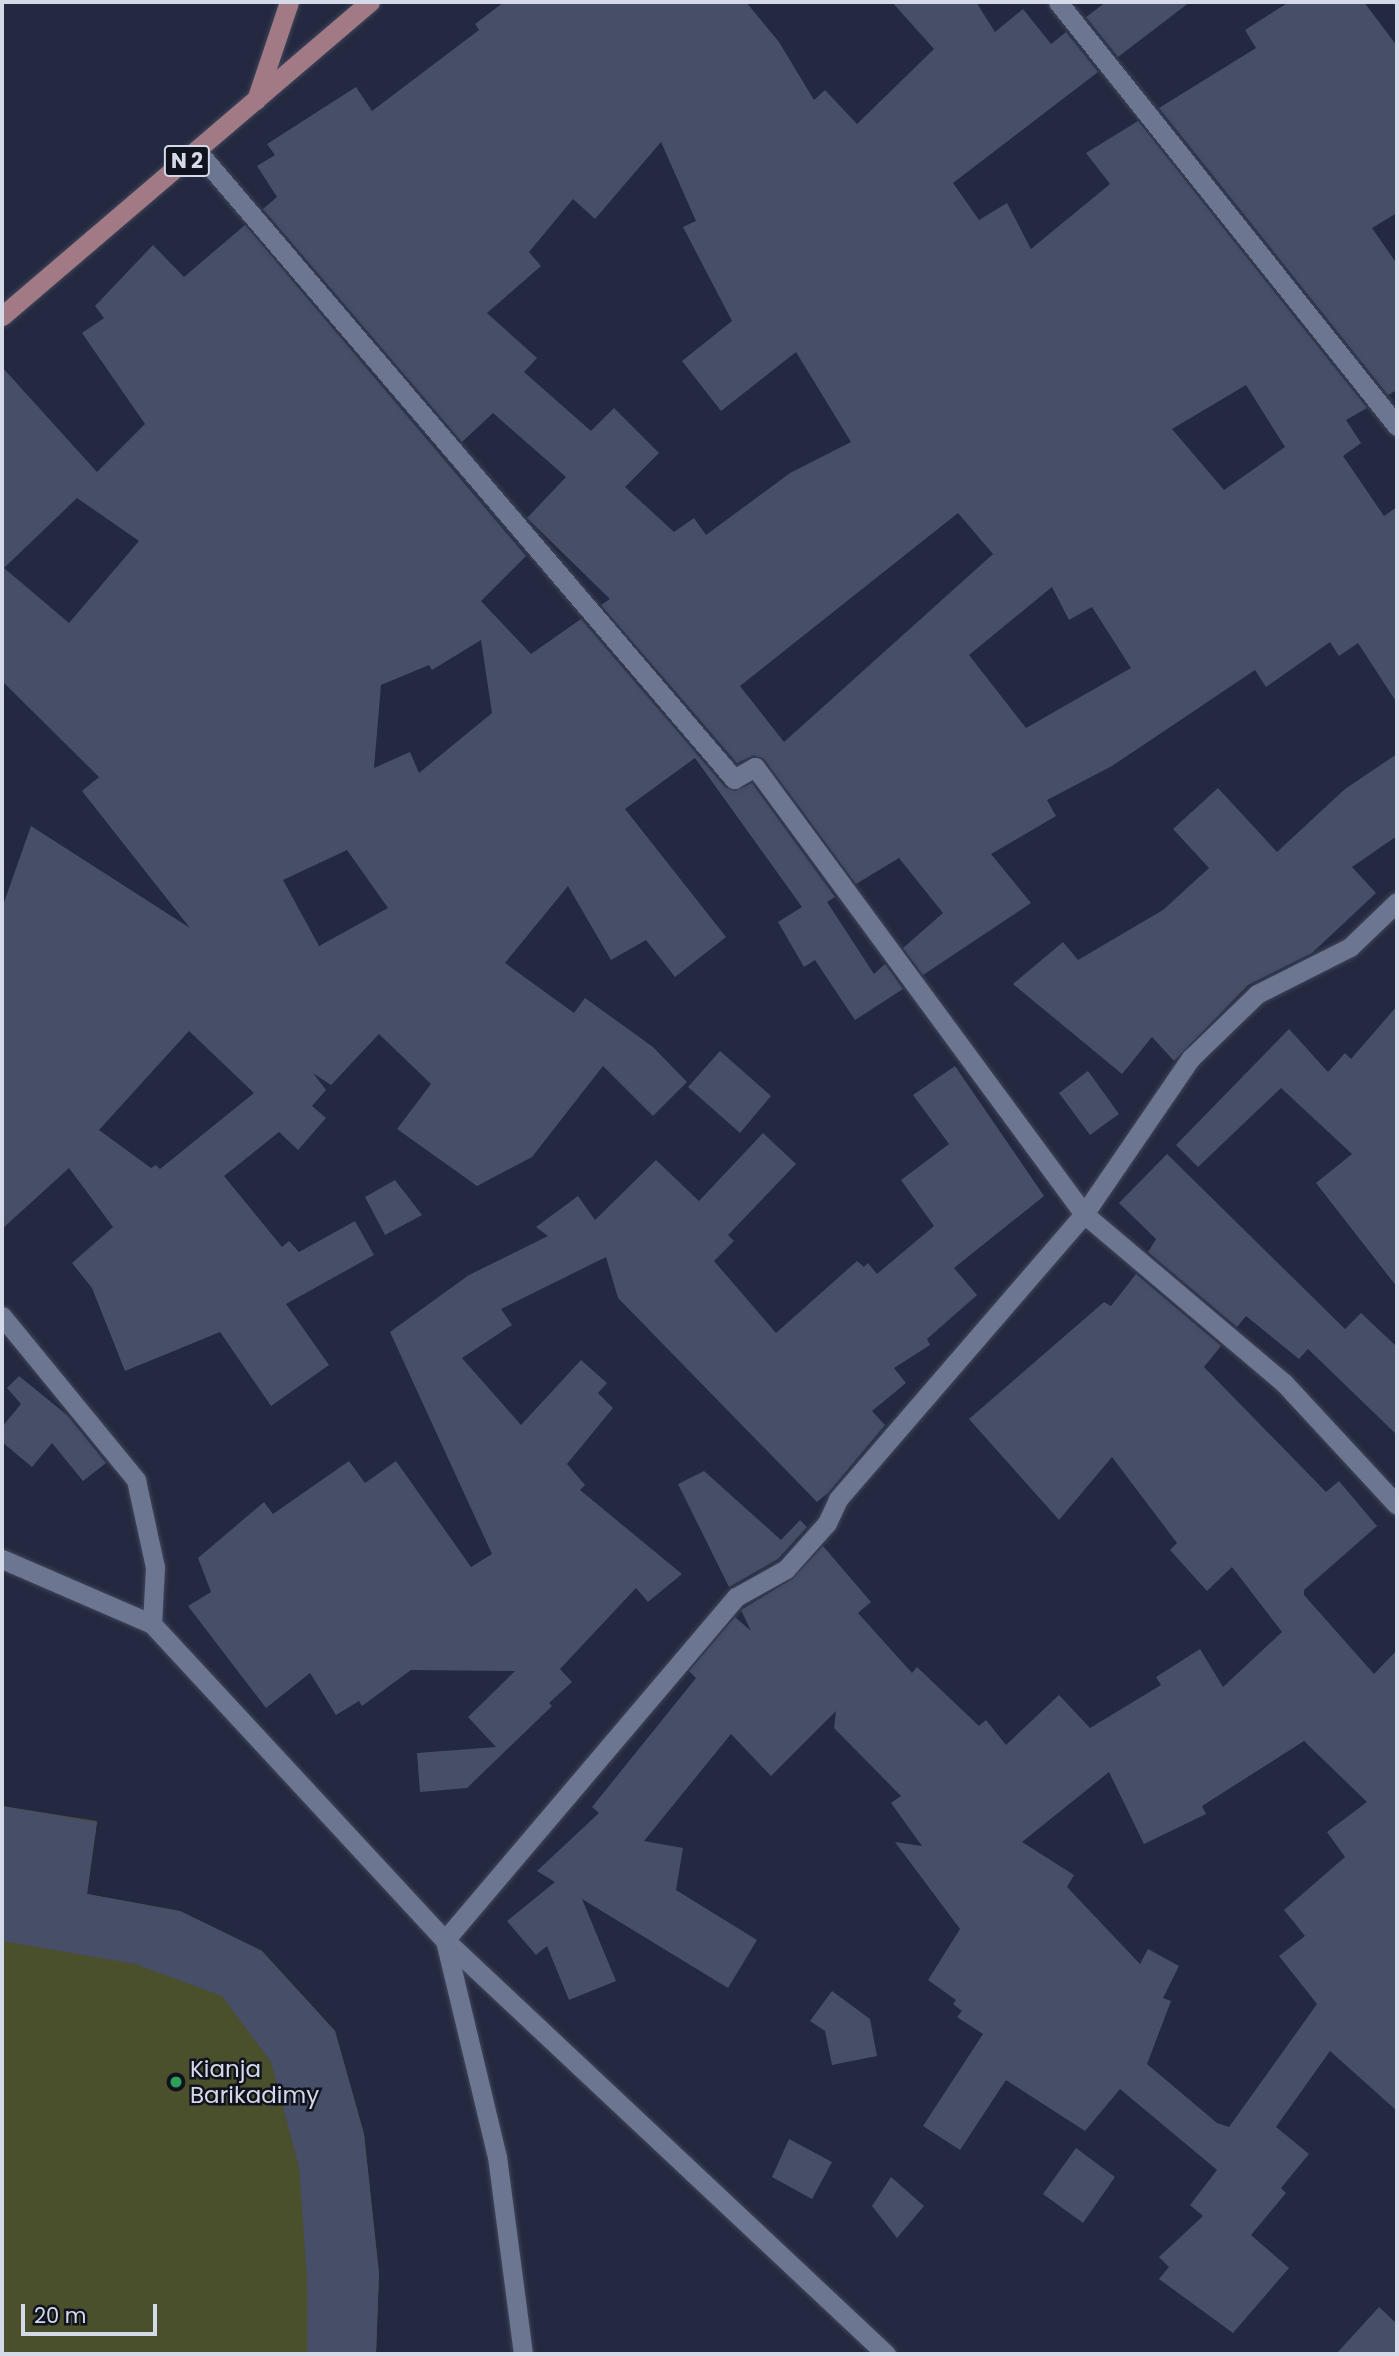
<!DOCTYPE html>
<style>
body{margin:0}
#map{position:relative;width:1399px;height:2356px;overflow:hidden;background:#232940;font-family:Poppins,sans-serif}
div>[style]{position:absolute}
.green>*{inset:0;background:#4a4f2c}
.building>*{inset:0;background:#474e67}
.roads{filter:drop-shadow(0 0 2px #404559) drop-shadow(0 0 2px #404559)}
.minor>*{height:19px;margin:-9.5px;padding:0 9.5px;transform-origin:9.5px;border-radius:9.5px;background:#6d7690}
.primary>*{height:19px;margin:-9.5px;padding:0 9.5px;transform-origin:9.5px;border-radius:9.5px;background:#a27a85}
.dots>*{width:19px;height:19px;translate:-50% -50%;box-sizing:border-box;border:4px solid #10131d;border-radius:50%}
span{translate:-50% -50%;white-space:nowrap;text-align:center;line-height:1.15;-webkit-text-stroke:5px #10131d;paint-order:stroke}
.shield-label span{padding:2px 5px;background:#10131d;border:2px solid;border-radius:5px;-webkit-text-stroke-width:0}
.shield-label{font-size:21px;color:#d5dae9;font-weight:700}
.poi-label{font-size:23px;color:#d5dae9}
.left{translate:0 -50%;text-align:left}
.frame{position:absolute;inset:0;border:4px solid #d5dae9;pointer-events:none}
.scale{position:absolute;left:21px;top:2304px;width:136px;height:32px;box-sizing:border-box;border:4px solid #d5dae9;border-top:0;padding-left:9px;font-size:21px;line-height:24px;white-space:nowrap;color:#d5dae9;-webkit-text-stroke:5px #10131d;paint-order:stroke}
</style>
<div id="map">
<div class="green">
<div style="clip-path:polygon(2px 1806px,97px 1821px,87px 1894px,180px 1911px,262px 1951px,335px 2031px,364px 2134px,379px 2273px,376px 2354px,2px 2354px)"></div>
</div>
<div class="building">
<div style="clip-path:polygon(evenodd,504px 2px,746px 2px,779px 42px,814px 100px,825px 90px,857px 124px,934px 49px,892px 2px,976px 2px,995px 32px,1023px 9px,1051px 44px,1066px 32px,1098px 72px,953px 183px,979px 220px,1007px 203px,1031px 249px,1110px 184px,1086px 153px,1138px 121px,1367px 408px,1346px 420px,1361px 443px,1343px 456px,1384px 516px,1397px 507px,1397px 703px,1358px 643px,1339px 656px,1330px 642px,1266px 687px,1255px 670px,1112px 766px,1047px 800px,1056px 816px,991px 854px,1031px 903px,923px 975px,903px 948px,943px 913px,899px 858px,856px 884px,764px 759px,754px 755px,737px 763px,601px 605px,610px 599px,527px 518px,566px 477px,493px 413px,462px 442px,263px 209px,277px 197px,257px 166px,275px 155px,267px 144px,356px 87px,372px 111px,479px 30px,475px 24px,504px 2px,661px 142px,696px 221px,683px 227px,732px 321px,682px 361px,721px 411px,796px 352px,851px 442px,790px 473px,706px 535px,694px 518px,674px 532px,625px 487px,659px 453px,614px 408px,591px 431px,524px 372px,537px 358px,487px 313px,541px 266px,529px 252px,573px 199px,595px 219px,661px 142px,504px 2px,1246px 385px,1285px 447px,1224px 490px,1172px 429px,1246px 385px,504px 2px,958px 513px,993px 554px,784px 742px,740px 686px,958px 513px,504px 2px,1052px 587px,1069px 620px,1092px 607px,1131px 668px,1026px 728px,969px 655px,1052px 587px)"></div>
<div style="clip-path:polygon(1106px 2px,1190px 2px,1118px 57px,1086px 17px)"></div>
<div style="clip-path:polygon(1289px 2px,1364px 2px,1397px 46px,1397px 213px,1372px 228px,1397px 264px,1397px 390px,1388px 395px,1159px 108px,1256px 48px,1245px 30px)"></div>
<div style="clip-path:polygon(evenodd,245px 225px,526px 556px,481px 601px,531px 654px,581px 619px,725px 787px,735px 791px,752px 783px,835px 897px,827px 902px,874px 974px,885px 964px,903px 989px,855px 1020px,815px 960px,804px 967px,778px 922px,802px 907px,695px 758px,625px 809px,726px 937px,675px 977px,646px 940px,611px 960px,568px 886px,505px 963px,574px 1013px,585px 998px,653px 1047px,687px 1082px,653px 1116px,603px 1066px,532px 1157px,477px 1186px,397px 1129px,431px 1084px,379px 1034px,331px 1085px,313px 1073px,326px 1090px,312px 1106px,326px 1118px,298px 1150px,279px 1132px,224px 1176px,282px 1247px,289px 1241px,299px 1252px,355px 1221px,374px 1255px,286px 1304px,329px 1365px,271px 1406px,220px 1332px,125px 1371px,92px 1288px,72px 1263px,113px 1227px,69px 1168px,2px 1229px,2px 908px,31px 826px,190px 928px,82px 791px,99px 777px,2px 681px,2px 367px,97px 472px,145px 424px,82px 333px,104px 318px,95px 306px,153px 245px,184px 277px,245px 225px,77px 498px,139px 541px,69px 623px,4px 568px,77px 498px,245px 225px,481px 640px,492px 713px,419px 773px,410px 752px,374px 768px,381px 685px,429px 665px,432px 670px,481px 640px,245px 225px,347px 850px,388px 908px,319px 946px,283px 880px,347px 850px,245px 225px,189px 1031px,254px 1093px,160px 1169px,156px 1165px,151px 1168px,99px 1130px,189px 1031px)"></div>
<div style="clip-path:polygon(1397px 754px,1397px 836px,1352px 867px,1376px 893px,1312px 953px,1248px 985px,1174px 1061px,1152px 1037px,1122px 1074px,1013px 984px,1063px 942px,1078px 960px,1163px 910px,1209px 868px,1173px 829px,1218px 788px,1277px 852px,1345px 789px)"></div>
<div style="clip-path:polygon(1397px 1006px,1397px 1287px,1316px 1183px,1352px 1154px,1281px 1088px,1198px 1167px,1176px 1145px,1289px 1029px,1328px 1072px,1345px 1053px,1351px 1059px)"></div>
<div style="clip-path:polygon(720px 1051px,771px 1096px,740px 1133px,688px 1087px)"></div>
<div style="clip-path:polygon(955px 1066px,1044px 1196px,954px 1268px,977px 1295px,927px 1339px,930px 1345px,894px 1368px,906px 1383px,872px 1411px,885px 1425px,828px 1493px,817px 1502px,618px 1298px,606px 1257px,501px 1309px,512px 1325px,462px 1358px,521px 1425px,581px 1360px,607px 1383px,598px 1393px,613px 1408px,567px 1464px,585px 1485px,580px 1490px,682px 1574px,648px 1602px,636px 1588px,560px 1669px,572px 1682px,549px 1703px,552px 1706px,467px 1788px,420px 1792px,417px 1753px,496px 1747px,468px 1717px,515px 1671px,411px 1670px,362px 1706px,359px 1701px,336px 1715px,310px 1673px,266px 1708px,188px 1606px,211px 1592px,198px 1558px,264px 1502px,273px 1514px,349px 1461px,365px 1483px,396px 1461px,471px 1567px,492px 1554px,390px 1332px,469px 1275px,548px 1236px,536px 1227px,578px 1196px,595px 1220px,656px 1160px,699px 1201px,763px 1133px,796px 1164px,728px 1235px,734px 1241px,714px 1261px,776px 1333px,857px 1261px,864px 1267px,868px 1263px,877px 1274px,934px 1226px,901px 1180px,949px 1144px,913px 1095px)"></div>
<div style="clip-path:polygon(1088px 1071px,1119px 1114px,1090px 1135px,1059px 1093px)"></div>
<div style="clip-path:polygon(1167px 1154px,1345px 1329px,1361px 1313px,1397px 1347px,1397px 1435px,1308px 1349px,1299px 1359px,1246px 1316px,1237px 1327px,1148px 1252px,1156px 1239px,1119px 1203px)"></div>
<div style="clip-path:polygon(395px 1180px,422px 1215px,385px 1235px,365px 1197px)"></div>
<div style="clip-path:polygon(evenodd,1136px 1274px,1221px 1346px,1204px 1367px,1326px 1492px,1339px 1481px,1377px 1526px,1304px 1590px,1304px 1595px,1374px 1674px,1397px 1650px,1397px 2111px,1330px 2051px,1276px 2127px,1309px 2154px,1281px 2188px,1286px 2193px,1251px 2235px,1289px 2268px,1233px 2333px,1159px 2279px,1169px 2267px,1159px 2257px,1203px 2216px,1190px 2205px,1217px 2170px,1120px 2089px,1085px 2131px,1006px 2080px,960px 2150px,923px 2126px,983px 2034px,957px 2017px,962px 2011px,953px 2004px,956px 2000px,928px 1980px,960px 1929px,895px 1842px,922px 1846px,891px 1803px,901px 1796px,834px 1728px,836px 1711px,771px 1776px,731px 1734px,644px 1841px,683px 1848px,676px 1890px,757px 1940px,728px 1988px,582px 1899px,616px 1981px,569px 2000px,547px 1946px,536px 1955px,507px 1921px,555px 1882px,537px 1871px,599px 1813px,592px 1807px,696px 1678px,689px 1671px,735px 1617px,751px 1631px,741px 1610px,792px 1579px,823px 1546px,871px 1602px,858px 1613px,912px 1673px,917px 1667px,979px 1726px,986px 1720px,1006px 1745px,1059px 1695px,1090px 1728px,1161px 1685px,1156px 1677px,1200px 1649px,1223px 1687px,1282px 1632px,1232px 1567px,1207px 1591px,1170px 1550px,1177px 1543px,1112px 1457px,1059px 1520px,969px 1419px,1104px 1302px,1111px 1306px,1136px 1274px,1304px 1741px,1367px 1802px,1327px 1832px,1345px 1857px,1284px 1910px,1305px 1936px,1279px 1956px,1317px 2004px,1229px 2127px,1217px 2123px,1147px 2064px,1171px 2001px,1163px 1998px,1179px 1966px,1148px 1949px,1140px 1964px,1067px 1887px,1074px 1875px,1022px 1842px,1109px 1772px,1144px 1844px,1206px 1814px,1202px 1806px,1304px 1741px)"></div>
<div style="clip-path:polygon(19px 1376px,67px 1415px,106px 1463px,83px 1481px,52px 1443px,32px 1467px,2px 1442px,2px 1427px,21px 1404px,7px 1388px)"></div>
<div style="clip-path:polygon(704px 1471px,781px 1540px,800px 1520px,807px 1527px,778px 1559px,729px 1587px,678px 1484px)"></div>
<div style="clip-path:polygon(2px 1806px,97px 1822px,87px 1894px,180px 1911px,262px 1951px,335px 2031px,364px 2134px,379px 2274px,376px 2354px,307px 2354px,307px 2278px,299px 2167px,271px 2062px,222px 1996px,135px 1964px,2px 1941px)"></div>
<div style="clip-path:polygon(832px 1991px,870px 2019px,877px 2056px,832px 2065px,825px 2031px,810px 2021px)"></div>
<div style="clip-path:polygon(789px 2139px,832px 2162px,812px 2199px,772px 2177px)"></div>
<div style="clip-path:polygon(1076px 2148px,1115px 2177px,1083px 2223px,1043px 2194px)"></div>
<div style="clip-path:polygon(891px 2177px,924px 2206px,897px 2238px,872px 2206px)"></div>
<div style="clip-path:polygon(1379px 2307px,1397px 2324px,1397px 2354px,1336px 2354px)"></div>
</div>
<div class="roads">
<div class="minor">
<div style="left:1058px;top:2px;width:543px;rotate:51.36deg"></div>
<div style="left:198px;top:152px;width:825px;rotate:49.47deg"></div>
<div style="left:734px;top:779px;width:24px;rotate:-30deg"></div>
<div style="left:755px;top:767px;width:555px;rotate:53.65deg"></div>
<div style="left:1084px;top:1214px;width:262px;rotate:40.2deg"></div>
<div style="left:1284px;top:1383px;width:166px;rotate:47.2deg"></div>
<div style="left:2px;top:1316px;width:212px;rotate:50.7deg"></div>
<div style="left:136px;top:1480px;width:89px;rotate:77.7deg"></div>
<div style="left:155px;top:1567px;width:57px;rotate:93deg"></div>
<div style="left:2px;top:1559px;width:163px;rotate:23.4deg"></div>
<div style="left:152px;top:1624px;width:431px;rotate:47.2deg"></div>
<div style="left:445px;top:1940px;width:605px;rotate:43.19deg"></div>
<div style="left:523px;top:2354px;width:199px;rotate:-97.5deg"></div>
<div style="left:497px;top:2157px;width:223px;rotate:-103.5deg"></div>
<div style="left:445px;top:1940px;width:450px;rotate:-49.7deg"></div>
<div style="left:736px;top:1597px;width:57px;rotate:-29.2deg"></div>
<div style="left:786px;top:1569px;width:62px;rotate:-48.3deg"></div>
<div style="left:827px;top:1523px;width:26px;rotate:-65deg"></div>
<div style="left:838px;top:1499px;width:376px;rotate:-49.2deg"></div>
<div style="left:1084px;top:1214px;width:189px;rotate:-55.6deg"></div>
<div style="left:1191px;top:1058px;width:92px;rotate:-44.1deg"></div>
<div style="left:1257px;top:994px;width:104px;rotate:-26.8deg"></div>
<div style="left:1350px;top:947px;width:65px;rotate:-43.8deg"></div>
</div>
<div class="primary">
<div style="left:256px;top:100px;width:103px;rotate:-71.4deg"></div>
<div style="left:2px;top:316px;width:484px;rotate:-40.5deg"></div>
</div>
</div>
<div class="dots">
<div style="left:176px;top:2082px;background:#2e9e5b"></div>
</div>
<div class="shield-label">
<span style="left:187px;top:161px">N 2</span>
</div>
<div class="poi-label">
<span class="left" style="left:190px;top:2082px">Kianja<br>Barikadimy</span>
</div>
<div class="frame"></div>
<div class="scale">20 m</div>
</div>
